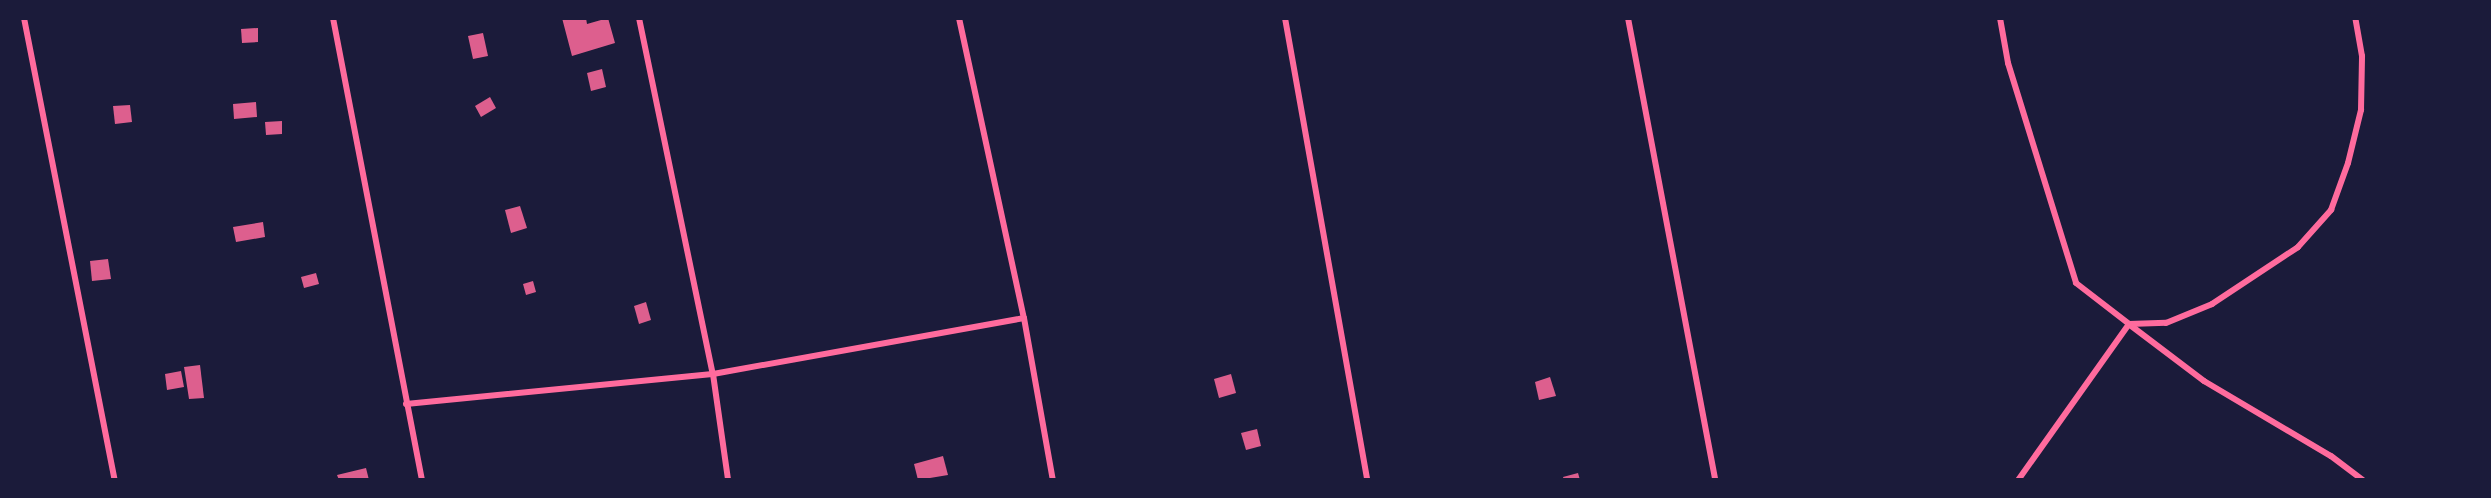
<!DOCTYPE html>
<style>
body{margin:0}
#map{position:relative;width:2491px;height:498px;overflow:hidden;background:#1b1b3a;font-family:"Archivo Narrow",sans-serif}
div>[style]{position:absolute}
.building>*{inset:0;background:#dd5f8e}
.minor>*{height:6px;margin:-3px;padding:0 3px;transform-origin:3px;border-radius:3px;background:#ff6b9d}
span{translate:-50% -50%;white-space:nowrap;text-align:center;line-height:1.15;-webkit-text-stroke:4.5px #1b1b3a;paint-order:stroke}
.frame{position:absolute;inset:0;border:20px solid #1b1b3a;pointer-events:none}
</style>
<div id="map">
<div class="building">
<div style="clip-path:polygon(562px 18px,586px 18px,587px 24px,608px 18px,615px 43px,572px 56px)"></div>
<div style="clip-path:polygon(258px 28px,258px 42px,242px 43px,241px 29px)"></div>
<div style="clip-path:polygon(483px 33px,488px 56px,473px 59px,468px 36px)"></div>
<div style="clip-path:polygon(602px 69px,606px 87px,591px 91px,587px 73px)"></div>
<div style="clip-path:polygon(490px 97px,496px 108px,481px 117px,475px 106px)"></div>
<div style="clip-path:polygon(256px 102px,257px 117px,234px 119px,233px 104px)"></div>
<div style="clip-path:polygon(130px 105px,132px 122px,115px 124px,113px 106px)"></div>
<div style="clip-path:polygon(282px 121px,282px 134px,266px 135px,265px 122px)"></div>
<div style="clip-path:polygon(520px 206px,527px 228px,511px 233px,505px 210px)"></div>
<div style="clip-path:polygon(263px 222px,265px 237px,236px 242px,233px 227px)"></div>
<div style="clip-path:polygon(108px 259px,111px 279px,92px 281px,90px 261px)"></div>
<div style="clip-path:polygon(316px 273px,319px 284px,304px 288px,301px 277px)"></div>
<div style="clip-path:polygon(533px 281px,536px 292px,526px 295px,523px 284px)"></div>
<div style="clip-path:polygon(646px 302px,651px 320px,639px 324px,634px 306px)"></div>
<div style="clip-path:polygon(200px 365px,204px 398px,189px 399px,184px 367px)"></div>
<div style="clip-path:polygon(181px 371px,184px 387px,167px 390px,165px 374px)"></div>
<div style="clip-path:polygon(1231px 374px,1236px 393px,1219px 398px,1214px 379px)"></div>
<div style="clip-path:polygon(1550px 377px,1556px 396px,1539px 400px,1535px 382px)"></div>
<div style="clip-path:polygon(1257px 429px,1261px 446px,1246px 450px,1241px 433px)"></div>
<div style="clip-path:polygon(943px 456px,948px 475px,918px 480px,914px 464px)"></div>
<div style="clip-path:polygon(366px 468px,369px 480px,339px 480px,337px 475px)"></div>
<div style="clip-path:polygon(1578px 473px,1580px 480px,1564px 480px,1563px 477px)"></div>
</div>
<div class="minor">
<div style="left:24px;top:18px;width:471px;rotate:78.9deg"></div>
<div style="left:333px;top:18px;width:470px;rotate:79.1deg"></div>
<div style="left:639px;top:18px;width:364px;rotate:78.3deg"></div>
<div style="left:713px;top:374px;width:107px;rotate:81.9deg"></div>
<div style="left:959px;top:18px;width:307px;rotate:77.8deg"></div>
<div style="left:1024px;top:318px;width:165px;rotate:79.9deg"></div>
<div style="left:1285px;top:18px;width:469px;rotate:79.9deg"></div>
<div style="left:1628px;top:18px;width:470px;rotate:79.3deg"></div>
<div style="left:2000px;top:18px;width:46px;rotate:79.9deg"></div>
<div style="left:2008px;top:63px;width:230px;rotate:72.8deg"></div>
<div style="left:2076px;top:283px;width:67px;rotate:37.7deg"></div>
<div style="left:2129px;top:324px;width:191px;rotate:125.4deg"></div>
<div style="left:2129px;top:324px;width:37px;rotate:-2deg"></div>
<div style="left:2166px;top:323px;width:50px;rotate:-22.4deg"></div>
<div style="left:2212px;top:304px;width:103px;rotate:-33.5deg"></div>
<div style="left:2298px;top:247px;width:50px;rotate:-48.3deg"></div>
<div style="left:2331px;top:210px;width:50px;rotate:-70.1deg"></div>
<div style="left:2348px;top:163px;width:55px;rotate:-76.2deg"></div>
<div style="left:2361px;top:110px;width:54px;rotate:-88.9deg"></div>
<div style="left:2362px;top:56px;width:39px;rotate:-100deg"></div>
<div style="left:2130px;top:325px;width:93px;rotate:37.1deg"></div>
<div style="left:2204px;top:381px;width:147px;rotate:30.6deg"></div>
<div style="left:2331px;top:456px;width:40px;rotate:37deg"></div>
<div style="left:406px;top:404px;width:308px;rotate:-5.6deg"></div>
<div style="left:713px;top:374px;width:316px;rotate:-10.2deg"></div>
</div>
<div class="frame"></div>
</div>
